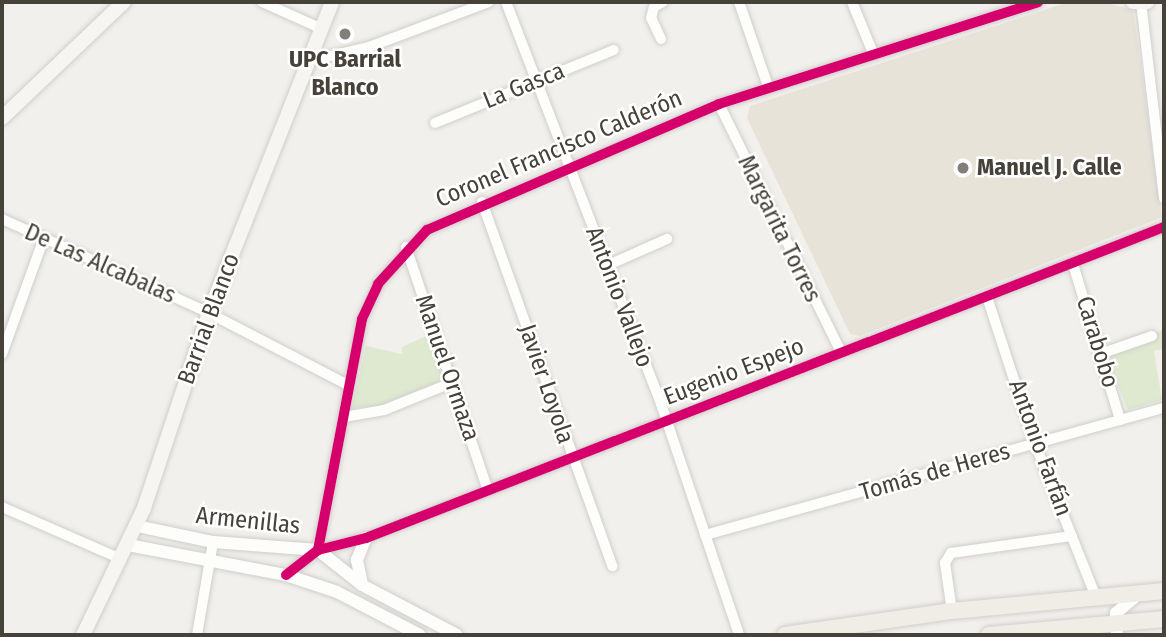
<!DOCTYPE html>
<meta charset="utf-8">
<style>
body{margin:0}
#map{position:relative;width:1166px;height:637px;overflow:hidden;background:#f2f0ed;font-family:"Fira Sans Condensed",sans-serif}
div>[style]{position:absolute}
.education>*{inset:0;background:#e7e3d9}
.green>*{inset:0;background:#dfe9d0}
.roads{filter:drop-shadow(0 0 2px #d0cecb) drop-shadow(0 0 2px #d0cecb)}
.minor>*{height:10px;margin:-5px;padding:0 5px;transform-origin:5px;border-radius:5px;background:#fdfdfc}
.tertiary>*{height:12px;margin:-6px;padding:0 6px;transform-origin:6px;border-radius:6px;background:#fdfdfc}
.secondary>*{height:14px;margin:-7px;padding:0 7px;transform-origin:7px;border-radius:7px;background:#f6f5f1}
.primary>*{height:16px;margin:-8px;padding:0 8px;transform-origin:8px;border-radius:8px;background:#f0ede6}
.cycleway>*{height:10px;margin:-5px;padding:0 5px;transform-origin:5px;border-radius:5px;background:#d6006c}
.dots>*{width:19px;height:19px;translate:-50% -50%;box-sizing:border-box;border:4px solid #fff;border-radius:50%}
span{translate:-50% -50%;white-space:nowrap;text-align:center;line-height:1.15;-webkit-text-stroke:5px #fff;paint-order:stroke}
.poi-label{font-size:24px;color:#474239;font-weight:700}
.left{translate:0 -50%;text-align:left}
.street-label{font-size:24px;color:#474239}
.frame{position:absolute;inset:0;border:4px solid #474239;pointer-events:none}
</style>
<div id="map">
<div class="education">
<div style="clip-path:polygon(1069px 2px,1103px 2px,1133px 10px,1162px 217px,860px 336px,850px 334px,747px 118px,750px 106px)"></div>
</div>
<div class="green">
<div style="clip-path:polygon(1164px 330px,1164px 349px,1154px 351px,1162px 400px,1128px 410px,1103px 348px)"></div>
<div style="clip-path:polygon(428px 335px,444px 380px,381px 406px,352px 408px,366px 346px,402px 354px,402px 347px)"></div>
</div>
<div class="roads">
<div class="minor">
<div style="left:262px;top:2px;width:66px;rotate:24.2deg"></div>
<div style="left:506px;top:2px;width:431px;rotate:68.9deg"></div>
<div style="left:661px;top:404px;width:244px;rotate:71.3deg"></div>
<div style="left:739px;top:2px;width:89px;rotate:71deg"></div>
<div style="left:852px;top:2px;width:55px;rotate:67.6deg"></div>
<div style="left:1141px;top:2px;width:198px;rotate:83.3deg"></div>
<div style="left:661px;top:39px;width:23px;rotate:-115deg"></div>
<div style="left:651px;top:18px;width:11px;rotate:-75deg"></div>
<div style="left:654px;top:7px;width:10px;rotate:-29deg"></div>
<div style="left:309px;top:61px;width:62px;rotate:-13.1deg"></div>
<div style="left:369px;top:47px;width:128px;rotate:-20.6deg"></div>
<div style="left:719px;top:104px;width:276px;rotate:63.8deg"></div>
<div style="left:435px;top:123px;width:193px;rotate:-22.2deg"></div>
<div style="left:482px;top:202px;width:387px;rotate:70.3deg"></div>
<div style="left:2px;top:219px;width:227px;rotate:24.4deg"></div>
<div style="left:209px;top:313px;width:157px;rotate:27.4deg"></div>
<div style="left:406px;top:247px;width:256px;rotate:71.4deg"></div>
<div style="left:1073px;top:264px;width:163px;rotate:73.2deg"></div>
<div style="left:606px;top:266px;width:67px;rotate:-23.9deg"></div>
<div style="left:987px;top:297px;width:155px;rotate:71.9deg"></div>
<div style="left:1035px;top:444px;width:165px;rotate:68.3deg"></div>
<div style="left:2px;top:354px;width:123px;rotate:-70.1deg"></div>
<div style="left:1100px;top:354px;width:55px;rotate:-19.1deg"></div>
<div style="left:344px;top:417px;width:41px;rotate:-9.9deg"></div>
<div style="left:384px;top:410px;width:72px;rotate:-21.9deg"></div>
<div style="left:2px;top:507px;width:128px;rotate:23.6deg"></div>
<div style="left:705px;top:535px;width:476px;rotate:-15.5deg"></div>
<div style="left:318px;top:550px;width:235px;rotate:-79.2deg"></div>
<div style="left:362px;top:319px;width:38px;rotate:-65deg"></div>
<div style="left:378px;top:284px;width:73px;rotate:-47.8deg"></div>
<div style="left:427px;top:230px;width:318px;rotate:-23.3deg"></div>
<div style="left:719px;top:104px;width:335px;rotate:-17.7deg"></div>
<div style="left:286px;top:575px;width:41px;rotate:-38deg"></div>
<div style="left:318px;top:550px;width:49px;rotate:-14deg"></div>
<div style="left:366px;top:538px;width:856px;rotate:-21.29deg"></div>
<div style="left:952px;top:611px;width:49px;rotate:-98.3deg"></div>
<div style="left:945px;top:563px;width:12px;rotate:-59deg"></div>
<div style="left:951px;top:553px;width:122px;rotate:-8deg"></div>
<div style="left:197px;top:635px;width:94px;rotate:-80.2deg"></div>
</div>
<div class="tertiary">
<div style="left:137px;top:526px;width:78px;rotate:11.9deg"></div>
<div style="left:213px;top:542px;width:105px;rotate:4.4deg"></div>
<div style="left:318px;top:550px;width:56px;rotate:38.5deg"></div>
<div style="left:362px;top:585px;width:107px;rotate:27.8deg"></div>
<div style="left:128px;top:545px;width:161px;rotate:10.8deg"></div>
<div style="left:286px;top:575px;width:54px;rotate:18.4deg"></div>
<div style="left:337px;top:592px;width:93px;rotate:27.4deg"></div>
<div style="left:362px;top:584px;width:25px;rotate:-102deg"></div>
<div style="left:357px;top:560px;width:24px;rotate:-68deg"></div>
<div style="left:1117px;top:635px;width:22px;rotate:-93deg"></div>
<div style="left:1116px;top:613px;width:30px;rotate:-40deg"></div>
</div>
<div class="secondary">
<div style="left:1133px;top:2px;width:14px"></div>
<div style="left:2px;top:118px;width:168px;rotate:-43.6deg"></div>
<div style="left:83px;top:635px;width:141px;rotate:-64.3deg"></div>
<div style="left:144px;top:508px;width:206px;rotate:-71.6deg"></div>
<div style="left:209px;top:313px;width:334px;rotate:-68.4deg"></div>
</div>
<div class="primary">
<div style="left:785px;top:635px;width:169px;rotate:-8.2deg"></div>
<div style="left:952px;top:611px;width:213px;rotate:-5.4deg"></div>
<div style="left:989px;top:635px;width:176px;rotate:-5.2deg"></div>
</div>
</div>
<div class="cycleway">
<div style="left:318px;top:550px;width:235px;rotate:-79.2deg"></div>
<div style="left:362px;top:319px;width:38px;rotate:-65deg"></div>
<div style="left:378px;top:284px;width:73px;rotate:-47.8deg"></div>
<div style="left:427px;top:230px;width:318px;rotate:-23.3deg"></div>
<div style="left:719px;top:104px;width:335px;rotate:-17.7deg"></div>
<div style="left:286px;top:575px;width:41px;rotate:-38deg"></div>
<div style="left:318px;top:550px;width:49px;rotate:-14deg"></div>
<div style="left:366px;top:538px;width:856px;rotate:-21.29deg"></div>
</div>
<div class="dots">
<div style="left:345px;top:34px;background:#837f78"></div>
<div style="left:963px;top:168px;background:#837f78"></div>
</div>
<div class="poi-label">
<span style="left:345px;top:74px">UPC Barrial<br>Blanco</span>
<span class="left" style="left:977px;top:168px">Manuel J. Calle</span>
</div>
<div class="street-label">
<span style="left:524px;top:86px;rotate:-22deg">La Gasca</span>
<span style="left:559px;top:149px;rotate:-23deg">Coronel Francisco Calderón</span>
<span style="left:779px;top:229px;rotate:64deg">Margarita Torres</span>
<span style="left:100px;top:264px;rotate:24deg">De Las Alcabalas</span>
<span style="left:619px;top:297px;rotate:69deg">Antonio Vallejo</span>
<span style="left:209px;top:319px;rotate:-70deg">Barrial Blanco</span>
<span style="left:1097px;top:342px;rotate:73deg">Carabobo</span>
<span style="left:447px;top:368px;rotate:71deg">Manuel Ormaza</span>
<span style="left:734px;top:372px;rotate:-21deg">Eugenio Espejo</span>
<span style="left:546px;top:384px;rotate:71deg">Javier Loyola</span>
<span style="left:1040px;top:448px;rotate:70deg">Antonio Farfán</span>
<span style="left:935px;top:472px;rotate:-16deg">Tomás de Heres</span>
<span style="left:248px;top:521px;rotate:6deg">Armenillas</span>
</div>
<div class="frame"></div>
</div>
